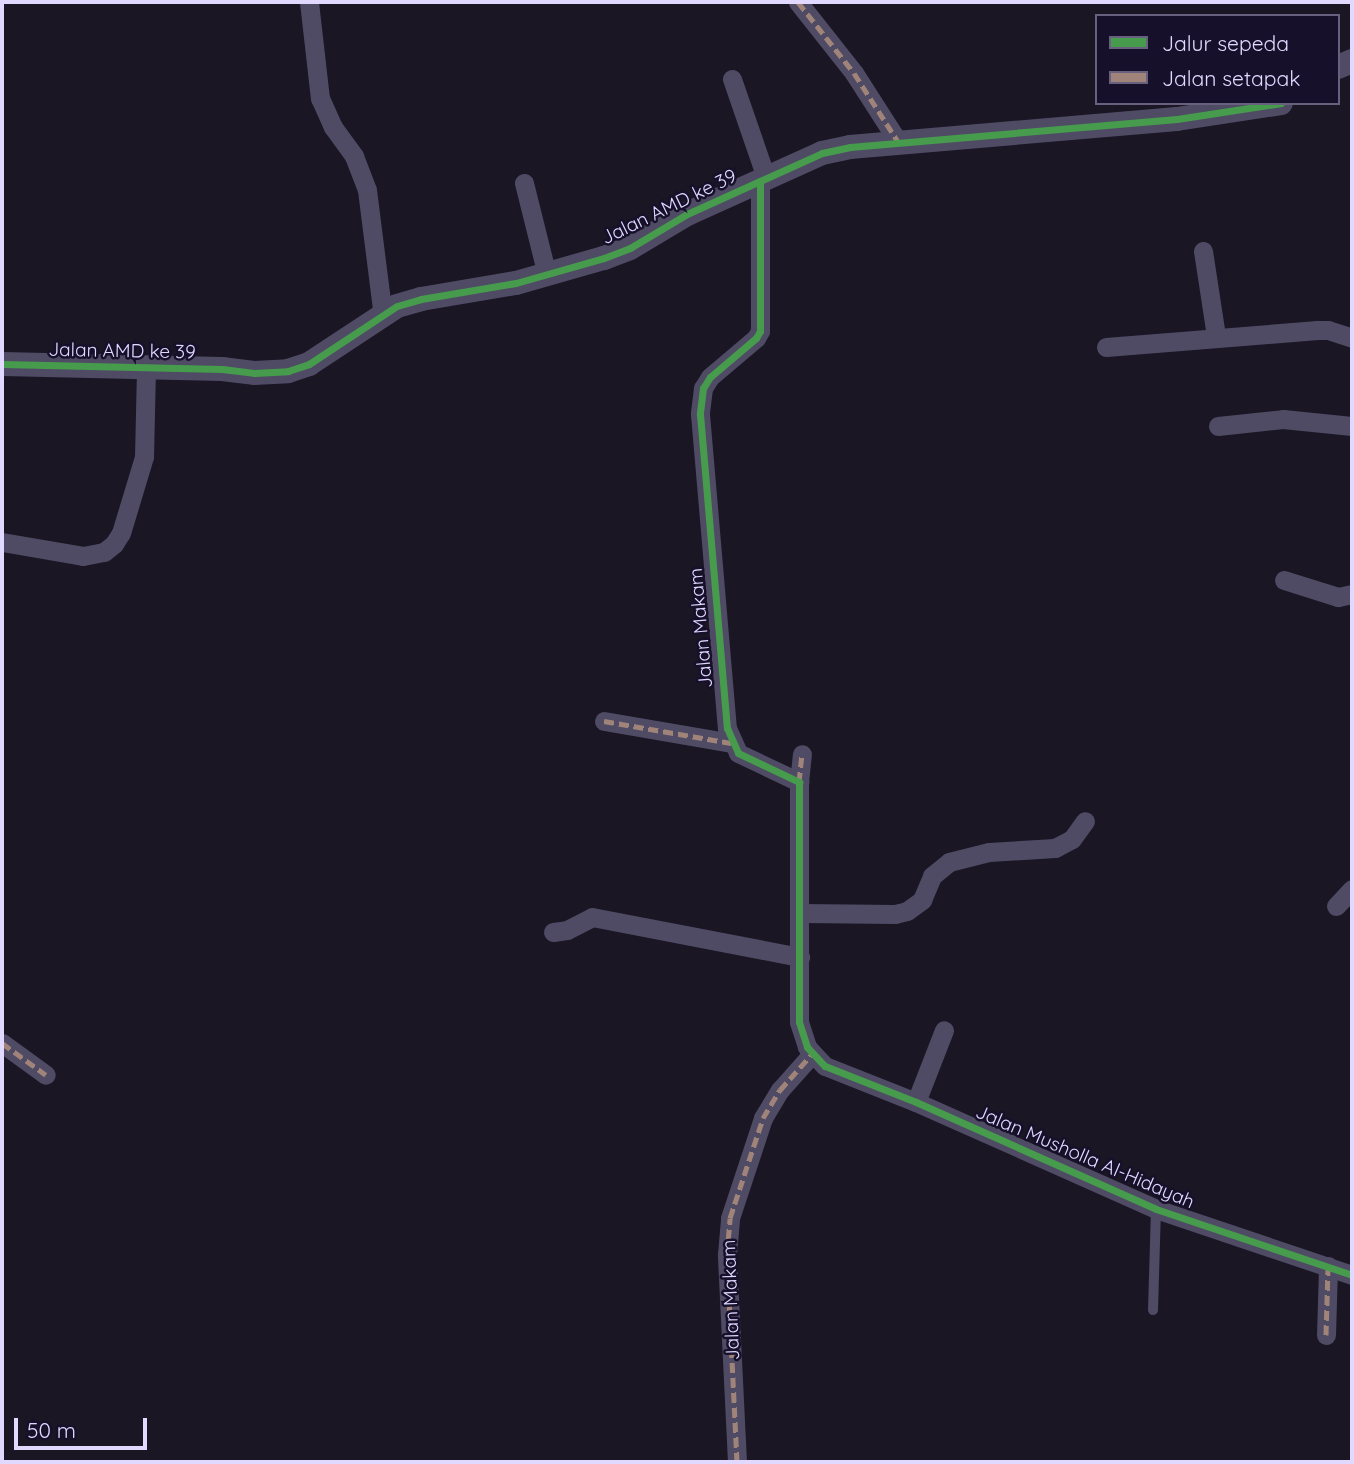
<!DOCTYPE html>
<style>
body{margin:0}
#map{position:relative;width:1354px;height:1464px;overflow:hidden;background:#1a1624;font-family:Quicksand,sans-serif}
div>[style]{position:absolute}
.service>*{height:10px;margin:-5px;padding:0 5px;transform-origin:5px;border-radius:5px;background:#4f4b65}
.minor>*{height:19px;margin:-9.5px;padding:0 9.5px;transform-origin:9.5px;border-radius:9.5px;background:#4f4b65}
.tertiary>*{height:24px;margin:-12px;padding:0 12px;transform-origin:12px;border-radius:12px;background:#4f4b65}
.quiet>*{height:5px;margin-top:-2.5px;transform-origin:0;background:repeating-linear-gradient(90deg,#a18479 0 10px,transparent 0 15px)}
.cycleway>*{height:7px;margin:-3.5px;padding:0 3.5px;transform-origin:3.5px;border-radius:3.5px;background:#469c4c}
span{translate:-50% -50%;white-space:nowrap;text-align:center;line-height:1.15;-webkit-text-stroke:5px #17102a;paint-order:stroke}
.street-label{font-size:19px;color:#e1d9ff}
.frame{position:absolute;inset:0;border:4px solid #e1d9ff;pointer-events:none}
.legend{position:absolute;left:1095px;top:14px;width:245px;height:91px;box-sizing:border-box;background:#17102a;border:2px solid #68607f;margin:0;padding:9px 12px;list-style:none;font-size:21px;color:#e1d9ff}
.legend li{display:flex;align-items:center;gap:14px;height:35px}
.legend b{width:35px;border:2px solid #68607f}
.scale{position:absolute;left:14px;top:1418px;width:133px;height:32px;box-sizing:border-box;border:4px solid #e1d9ff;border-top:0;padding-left:9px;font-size:21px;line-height:24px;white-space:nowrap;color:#e1d9ff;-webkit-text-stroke:5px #17102a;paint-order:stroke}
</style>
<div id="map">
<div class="service">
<div style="left:1153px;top:1310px;width:101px;rotate:-88.3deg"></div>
</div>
<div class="minor">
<div style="left:309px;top:2px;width:97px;rotate:83.5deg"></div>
<div style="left:320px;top:98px;width:32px;rotate:66deg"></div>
<div style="left:333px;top:127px;width:36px;rotate:54deg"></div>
<div style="left:354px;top:156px;width:36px;rotate:69deg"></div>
<div style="left:367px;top:190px;width:127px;rotate:82.8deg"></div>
<div style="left:798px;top:2px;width:90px;rotate:51.7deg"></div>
<div style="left:854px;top:73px;width:83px;rotate:57.3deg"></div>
<div style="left:732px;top:79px;width:105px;rotate:71deg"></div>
<div style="left:760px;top:181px;width:150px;rotate:90deg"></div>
<div style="left:760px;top:331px;width:8px;rotate:120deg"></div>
<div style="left:756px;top:338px;width:60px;rotate:139.7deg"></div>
<div style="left:710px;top:377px;width:13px;rotate:122deg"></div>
<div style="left:703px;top:388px;width:26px;rotate:97deg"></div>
<div style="left:700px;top:414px;width:315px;rotate:85.1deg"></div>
<div style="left:727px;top:728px;width:27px;rotate:66deg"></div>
<div style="left:738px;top:753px;width:68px;rotate:25.4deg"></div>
<div style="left:799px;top:782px;width:240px;rotate:90deg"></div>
<div style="left:799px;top:1022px;width:26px;rotate:72deg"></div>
<div style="left:807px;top:1047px;width:26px;rotate:47deg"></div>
<div style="left:825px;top:1066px;width:98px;rotate:21.6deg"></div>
<div style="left:916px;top:1102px;width:263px;rotate:24deg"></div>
<div style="left:1156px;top:1209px;width:207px;rotate:18.6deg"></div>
<div style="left:524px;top:183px;width:95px;rotate:76deg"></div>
<div style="left:1203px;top:251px;width:86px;rotate:81.3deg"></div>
<div style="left:1106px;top:347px;width:212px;rotate:-4.6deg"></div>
<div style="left:1317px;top:330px;width:11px"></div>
<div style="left:1328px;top:330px;width:25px;rotate:18deg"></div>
<div style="left:1218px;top:426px;width:65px;rotate:-6.1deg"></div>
<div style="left:1283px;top:419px;width:69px;rotate:5.8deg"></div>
<div style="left:2px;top:542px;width:82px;rotate:9.8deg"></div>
<div style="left:83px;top:556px;width:21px;rotate:-11deg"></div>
<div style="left:104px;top:552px;width:13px;rotate:-39deg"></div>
<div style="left:114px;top:544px;width:13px;rotate:-58deg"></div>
<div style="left:121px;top:533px;width:79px;rotate:-73.2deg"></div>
<div style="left:144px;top:457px;width:88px;rotate:-88.7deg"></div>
<div style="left:1284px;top:580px;width:57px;rotate:17.5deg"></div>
<div style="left:1338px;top:597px;width:14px;rotate:-12deg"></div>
<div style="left:604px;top:721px;width:129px;rotate:9.8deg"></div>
<div style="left:799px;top:782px;width:28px;rotate:-84deg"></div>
<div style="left:1336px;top:906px;width:23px;rotate:-47deg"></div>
<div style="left:801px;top:913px;width:94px;rotate:0.6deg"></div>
<div style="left:895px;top:914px;width:12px;rotate:-14deg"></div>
<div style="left:907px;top:911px;width:19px;rotate:-36deg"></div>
<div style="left:922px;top:900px;width:26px;rotate:-67deg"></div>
<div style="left:932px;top:876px;width:22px;rotate:-39deg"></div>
<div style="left:949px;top:862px;width:41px;rotate:-14deg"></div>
<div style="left:989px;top:852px;width:66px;rotate:-3.5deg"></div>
<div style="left:1055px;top:848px;width:19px;rotate:-28deg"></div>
<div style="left:1072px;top:839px;width:22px;rotate:-54deg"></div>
<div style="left:553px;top:932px;width:14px;rotate:-8deg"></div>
<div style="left:567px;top:930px;width:28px;rotate:-27deg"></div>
<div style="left:592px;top:917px;width:212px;rotate:10.9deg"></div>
<div style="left:2px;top:1043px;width:54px;rotate:36deg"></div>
<div style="left:916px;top:1102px;width:77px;rotate:-68.7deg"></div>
<div style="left:1326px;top:1335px;width:69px;rotate:-88.3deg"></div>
<div style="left:737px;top:1462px;width:208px;rotate:-92.8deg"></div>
<div style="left:727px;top:1254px;width:36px;rotate:-85deg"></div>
<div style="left:730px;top:1218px;width:105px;rotate:-71.7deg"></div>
<div style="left:763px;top:1118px;width:33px;rotate:-59deg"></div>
<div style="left:780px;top:1090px;width:48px;rotate:-48.4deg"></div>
</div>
<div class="tertiary">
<div style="left:1338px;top:67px;width:15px;rotate:-23deg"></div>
<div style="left:2px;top:364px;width:220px;rotate:1.3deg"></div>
<div style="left:222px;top:369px;width:32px;rotate:7deg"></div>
<div style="left:254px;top:373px;width:34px;rotate:-3deg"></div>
<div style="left:288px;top:371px;width:22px;rotate:-18deg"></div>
<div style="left:309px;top:364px;width:105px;rotate:-33.4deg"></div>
<div style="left:397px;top:306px;width:25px;rotate:-16deg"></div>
<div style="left:421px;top:299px;width:96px;rotate:-9.6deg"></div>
<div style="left:516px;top:283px;width:91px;rotate:-15.9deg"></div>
<div style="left:604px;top:258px;width:28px;rotate:-21deg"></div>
<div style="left:630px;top:248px;width:66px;rotate:-30.8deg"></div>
<div style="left:687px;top:214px;width:148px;rotate:-24.3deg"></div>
<div style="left:822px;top:153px;width:29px;rotate:-12deg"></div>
<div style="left:850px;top:147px;width:328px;rotate:-4.9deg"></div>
<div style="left:1177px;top:119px;width:105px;rotate:-8.7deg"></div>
</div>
<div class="quiet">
<div style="left:798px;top:2px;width:90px;rotate:51.7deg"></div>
<div style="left:854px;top:73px;width:83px;rotate:57.3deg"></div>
<div style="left:604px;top:721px;width:129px;rotate:9.8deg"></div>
<div style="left:799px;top:782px;width:28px;rotate:-84deg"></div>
<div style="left:2px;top:1043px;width:54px;rotate:36deg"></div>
<div style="left:1326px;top:1335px;width:69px;rotate:-88.3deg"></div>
<div style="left:737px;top:1462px;width:208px;rotate:-92.8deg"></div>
<div style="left:727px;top:1254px;width:36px;rotate:-85deg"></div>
<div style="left:730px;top:1218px;width:105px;rotate:-71.7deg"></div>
<div style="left:763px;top:1118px;width:33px;rotate:-59deg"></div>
<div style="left:780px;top:1090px;width:48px;rotate:-48.4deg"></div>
</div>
<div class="cycleway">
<div style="left:760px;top:181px;width:150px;rotate:90deg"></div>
<div style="left:760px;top:331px;width:8px;rotate:120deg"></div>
<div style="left:756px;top:338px;width:60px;rotate:139.7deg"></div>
<div style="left:710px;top:377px;width:13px;rotate:122deg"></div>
<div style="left:703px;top:388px;width:26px;rotate:97deg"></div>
<div style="left:700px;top:414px;width:315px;rotate:85.1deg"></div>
<div style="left:727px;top:728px;width:27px;rotate:66deg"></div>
<div style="left:738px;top:753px;width:68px;rotate:25.4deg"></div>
<div style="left:799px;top:782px;width:240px;rotate:90deg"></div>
<div style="left:799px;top:1022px;width:26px;rotate:72deg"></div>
<div style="left:807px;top:1047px;width:26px;rotate:47deg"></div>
<div style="left:825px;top:1066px;width:98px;rotate:21.6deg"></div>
<div style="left:916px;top:1102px;width:263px;rotate:24deg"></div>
<div style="left:1156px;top:1209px;width:207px;rotate:18.6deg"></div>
<div style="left:2px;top:364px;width:220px;rotate:1.3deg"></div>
<div style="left:222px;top:369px;width:32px;rotate:7deg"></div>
<div style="left:254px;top:373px;width:34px;rotate:-3deg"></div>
<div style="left:288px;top:371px;width:22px;rotate:-18deg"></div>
<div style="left:309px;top:364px;width:105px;rotate:-33.4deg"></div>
<div style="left:397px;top:306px;width:25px;rotate:-16deg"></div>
<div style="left:421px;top:299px;width:96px;rotate:-9.6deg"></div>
<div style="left:516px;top:283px;width:91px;rotate:-15.9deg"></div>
<div style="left:604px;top:258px;width:28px;rotate:-21deg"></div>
<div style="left:630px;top:248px;width:66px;rotate:-30.8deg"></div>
<div style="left:687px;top:214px;width:148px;rotate:-24.3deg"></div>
<div style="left:822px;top:153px;width:29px;rotate:-12deg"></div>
<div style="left:850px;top:147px;width:328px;rotate:-4.9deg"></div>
<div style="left:1177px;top:119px;width:105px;rotate:-8.7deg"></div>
</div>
<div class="street-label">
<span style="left:669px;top:207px;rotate:-26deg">Jalan AMD ke 39</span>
<span style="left:122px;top:351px;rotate:1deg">Jalan AMD ke 39</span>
<span style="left:701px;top:628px;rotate:-95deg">Jalan Makam</span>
<span style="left:1085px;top:1157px;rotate:23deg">Jalan Musholla Al-Hidayah</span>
<span style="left:731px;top:1300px;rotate:-92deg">Jalan Makam</span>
</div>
<div class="frame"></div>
<ul class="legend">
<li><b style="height:9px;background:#469c4c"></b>Jalur sepeda</li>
<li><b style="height:9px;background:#a18479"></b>Jalan setapak</li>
</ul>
<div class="scale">50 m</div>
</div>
